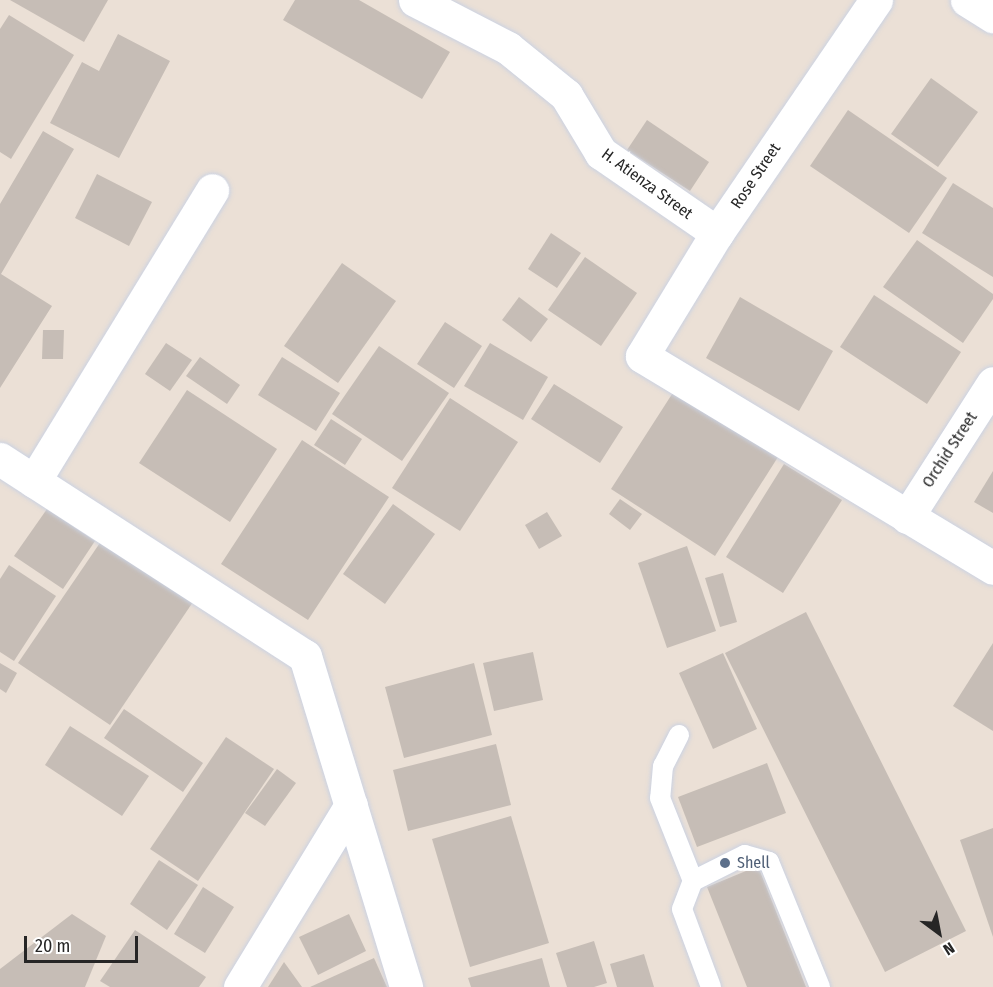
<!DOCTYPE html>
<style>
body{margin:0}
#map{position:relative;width:993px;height:987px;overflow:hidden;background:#ebe0d6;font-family:"Fira Sans Condensed",sans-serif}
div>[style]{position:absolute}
.building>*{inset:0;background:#c6bdb6}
.roads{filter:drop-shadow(0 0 2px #cbd2e2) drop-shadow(0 0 2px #cbd2e2)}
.lane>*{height:20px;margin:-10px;padding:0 10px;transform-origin:10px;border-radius:10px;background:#fff}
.street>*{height:33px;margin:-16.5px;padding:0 16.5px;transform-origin:16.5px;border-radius:16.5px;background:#fff}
.dots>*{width:16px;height:16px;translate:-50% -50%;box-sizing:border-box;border:3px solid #fff;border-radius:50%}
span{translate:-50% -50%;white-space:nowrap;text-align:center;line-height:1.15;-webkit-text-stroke:6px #fff;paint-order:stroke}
.street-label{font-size:16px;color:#262626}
.service-label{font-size:16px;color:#4e5e75}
.left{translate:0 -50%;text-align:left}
.north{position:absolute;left:909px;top:903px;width:60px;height:60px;-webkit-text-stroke:4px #fff;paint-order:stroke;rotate:148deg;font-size:16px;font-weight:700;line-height:24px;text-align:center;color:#262626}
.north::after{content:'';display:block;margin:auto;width:21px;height:27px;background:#262626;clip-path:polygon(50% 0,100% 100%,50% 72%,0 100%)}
.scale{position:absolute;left:24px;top:936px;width:114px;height:27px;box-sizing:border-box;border:3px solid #262626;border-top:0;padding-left:8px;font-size:18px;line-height:21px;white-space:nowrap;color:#262626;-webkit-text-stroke:4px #fff;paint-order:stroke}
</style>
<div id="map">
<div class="building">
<div style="clip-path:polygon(10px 0,108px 0,84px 42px)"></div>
<div style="clip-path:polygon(295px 0,359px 0,450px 52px,422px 99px,283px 20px)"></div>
<div style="clip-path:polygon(9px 15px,74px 55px,11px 159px,0 152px,0 29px)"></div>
<div style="clip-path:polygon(118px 34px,170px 61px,119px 158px,50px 123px,82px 62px,99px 71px)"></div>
<div style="clip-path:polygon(931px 78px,978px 112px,938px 167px,891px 134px)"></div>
<div style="clip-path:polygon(848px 110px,947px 178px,909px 233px,810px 166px)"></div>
<div style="clip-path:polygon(647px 120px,709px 162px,690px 191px,627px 150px)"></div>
<div style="clip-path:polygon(43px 131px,74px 149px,1px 274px,52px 306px,0 388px,0 204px)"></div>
<div style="clip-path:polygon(97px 174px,152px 202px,129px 246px,75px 218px)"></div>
<div style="clip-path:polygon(953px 183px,993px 208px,993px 277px,922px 233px)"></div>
<div style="clip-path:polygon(551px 233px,581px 253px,557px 288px,528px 269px)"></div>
<div style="clip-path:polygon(917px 240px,993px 294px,993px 299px,963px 343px,883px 287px)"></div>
<div style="clip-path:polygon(585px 257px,637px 293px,601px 346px,548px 310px)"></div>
<div style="clip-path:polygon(342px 263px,396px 301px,338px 383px,284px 346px)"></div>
<div style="clip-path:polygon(874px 295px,961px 352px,927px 404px,840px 347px)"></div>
<div style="clip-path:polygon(519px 297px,548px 319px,531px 342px,502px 320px)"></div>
<div style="clip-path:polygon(740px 297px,833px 351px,799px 411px,706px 358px)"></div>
<div style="clip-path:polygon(445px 322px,482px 346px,454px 388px,417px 364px)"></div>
<div style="clip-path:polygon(43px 330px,64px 330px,63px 359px,42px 359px)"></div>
<div style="clip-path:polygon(166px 343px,192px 360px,170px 391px,145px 374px)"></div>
<div style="clip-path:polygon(490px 343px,548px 377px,523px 420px,464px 386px)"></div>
<div style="clip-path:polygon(379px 346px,449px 393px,402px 461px,332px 414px)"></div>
<div style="clip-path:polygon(200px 357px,240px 385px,227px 404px,186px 376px)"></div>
<div style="clip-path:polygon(282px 357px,340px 393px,316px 431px,258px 395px)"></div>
<div style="clip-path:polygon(554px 384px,623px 427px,600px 463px,531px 419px)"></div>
<div style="clip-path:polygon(187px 390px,277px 449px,230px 522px,139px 463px)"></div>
<div style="clip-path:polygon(674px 391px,778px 457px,715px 556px,611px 489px)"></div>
<div style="clip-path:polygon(450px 398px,518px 442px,460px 531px,392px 488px)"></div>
<div style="clip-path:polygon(331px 419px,362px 439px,345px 465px,314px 445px)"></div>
<div style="clip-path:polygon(302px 440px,389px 497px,308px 620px,221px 564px)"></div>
<div style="clip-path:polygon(784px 464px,842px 500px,783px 593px,726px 557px)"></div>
<div style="clip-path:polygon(993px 471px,993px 513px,974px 502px)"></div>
<div style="clip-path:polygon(620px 499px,642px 514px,630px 530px,609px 514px)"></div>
<div style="clip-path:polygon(393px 504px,435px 534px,385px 604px,343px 574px)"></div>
<div style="clip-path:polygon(47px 509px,95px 541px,63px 589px,14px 556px)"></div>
<div style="clip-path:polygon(547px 512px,562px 536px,539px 549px,525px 525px)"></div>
<div style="clip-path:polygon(106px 534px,197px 596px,110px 725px,18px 663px)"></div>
<div style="clip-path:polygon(687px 546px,716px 631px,667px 648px,638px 563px)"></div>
<div style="clip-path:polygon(9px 565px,56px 596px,14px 661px,0 652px,0 579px)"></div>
<div style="clip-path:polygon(723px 573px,737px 622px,720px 627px,705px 578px)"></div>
<div style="clip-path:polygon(806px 612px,966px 931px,885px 972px,725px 653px)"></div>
<div style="clip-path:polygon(993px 643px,993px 731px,953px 706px)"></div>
<div style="clip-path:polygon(533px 652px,543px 700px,494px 711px,483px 663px)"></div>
<div style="clip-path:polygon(723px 653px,757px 729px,713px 749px,679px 673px)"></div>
<div style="clip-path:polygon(0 663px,17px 673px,6px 693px,0 689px)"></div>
<div style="clip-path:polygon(474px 663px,492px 735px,404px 758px,385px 687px)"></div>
<div style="clip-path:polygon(124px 709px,203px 763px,183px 792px,104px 738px)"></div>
<div style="clip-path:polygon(70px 726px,149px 776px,122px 816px,45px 765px)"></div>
<div style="clip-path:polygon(226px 737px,274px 769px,198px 881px,150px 849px)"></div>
<div style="clip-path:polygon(496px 744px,511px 805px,408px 831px,393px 770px)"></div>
<div style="clip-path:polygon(767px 763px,786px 813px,697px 847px,678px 797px)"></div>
<div style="clip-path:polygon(277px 769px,296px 783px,265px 826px,245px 813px)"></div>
<div style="clip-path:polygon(511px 816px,549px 943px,470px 967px,432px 839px)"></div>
<div style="clip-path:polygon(993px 828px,993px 937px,960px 840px)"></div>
<div style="clip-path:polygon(159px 860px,198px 885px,167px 930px,130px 904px)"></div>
<div style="clip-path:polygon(758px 866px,806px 987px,747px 987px,707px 887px)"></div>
<div style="clip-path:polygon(203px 887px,234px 907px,205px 953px,174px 934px)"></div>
<div style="clip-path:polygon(72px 914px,106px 936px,85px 987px,0 987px,0 969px)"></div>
<div style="clip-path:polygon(349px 914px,366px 951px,318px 975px,299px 937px)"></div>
<div style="clip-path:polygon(135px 930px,206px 977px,199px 987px,110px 987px,100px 981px)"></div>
<div style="clip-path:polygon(594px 941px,607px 983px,594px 987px,567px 987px,556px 953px)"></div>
<div style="clip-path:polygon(644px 954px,654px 987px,617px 987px,610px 964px)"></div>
<div style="clip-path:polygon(374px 958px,387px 987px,310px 987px)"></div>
<div style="clip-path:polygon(542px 958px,550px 987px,471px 987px,468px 978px)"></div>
<div style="clip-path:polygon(284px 962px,302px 987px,268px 987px)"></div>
</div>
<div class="roads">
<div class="lane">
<div style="left:679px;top:735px;width:35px;rotate:117deg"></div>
<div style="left:663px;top:766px;width:32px;rotate:95deg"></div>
<div style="left:660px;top:798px;width:89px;rotate:68.3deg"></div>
<div style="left:711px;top:987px;width:83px;rotate:-110.4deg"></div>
<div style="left:682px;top:909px;width:30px;rotate:-69deg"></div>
<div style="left:693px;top:881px;width:58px;rotate:-26.6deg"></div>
<div style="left:745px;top:855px;width:25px;rotate:16deg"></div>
<div style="left:769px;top:862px;width:135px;rotate:67.8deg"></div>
</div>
<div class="street">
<div style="left:415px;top:0;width:105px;rotate:27.3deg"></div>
<div style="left:508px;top:48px;width:75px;rotate:39deg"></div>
<div style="left:566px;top:95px;width:68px;rotate:58.9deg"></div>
<div style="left:601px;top:153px;width:141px;rotate:34.6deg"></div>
<div style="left:876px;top:0;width:282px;rotate:124.3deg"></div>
<div style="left:717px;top:233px;width:144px;rotate:121.4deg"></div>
<div style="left:642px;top:356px;width:410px;rotate:31.1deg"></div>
<div style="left:967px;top:0;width:31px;rotate:32deg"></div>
<div style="left:0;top:459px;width:363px;rotate:32.9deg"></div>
<div style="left:305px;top:656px;width:346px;rotate:73deg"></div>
<div style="left:34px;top:481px;width:341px;rotate:-58.5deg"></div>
<div style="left:907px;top:517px;width:159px;rotate:-57.3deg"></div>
<div style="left:240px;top:987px;width:213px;rotate:-58.6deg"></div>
</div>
</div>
<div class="dots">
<div style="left:725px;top:863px;background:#5c6f8a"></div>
</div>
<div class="street-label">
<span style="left:756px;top:176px;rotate:-56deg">Rose Street</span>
<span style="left:647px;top:184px;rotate:36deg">H. Atienza Street</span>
<span style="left:950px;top:450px;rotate:-57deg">Orchid Street</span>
</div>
<div class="service-label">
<span class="left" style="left:737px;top:863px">Shell</span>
</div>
<div class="north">N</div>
<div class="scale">20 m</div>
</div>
